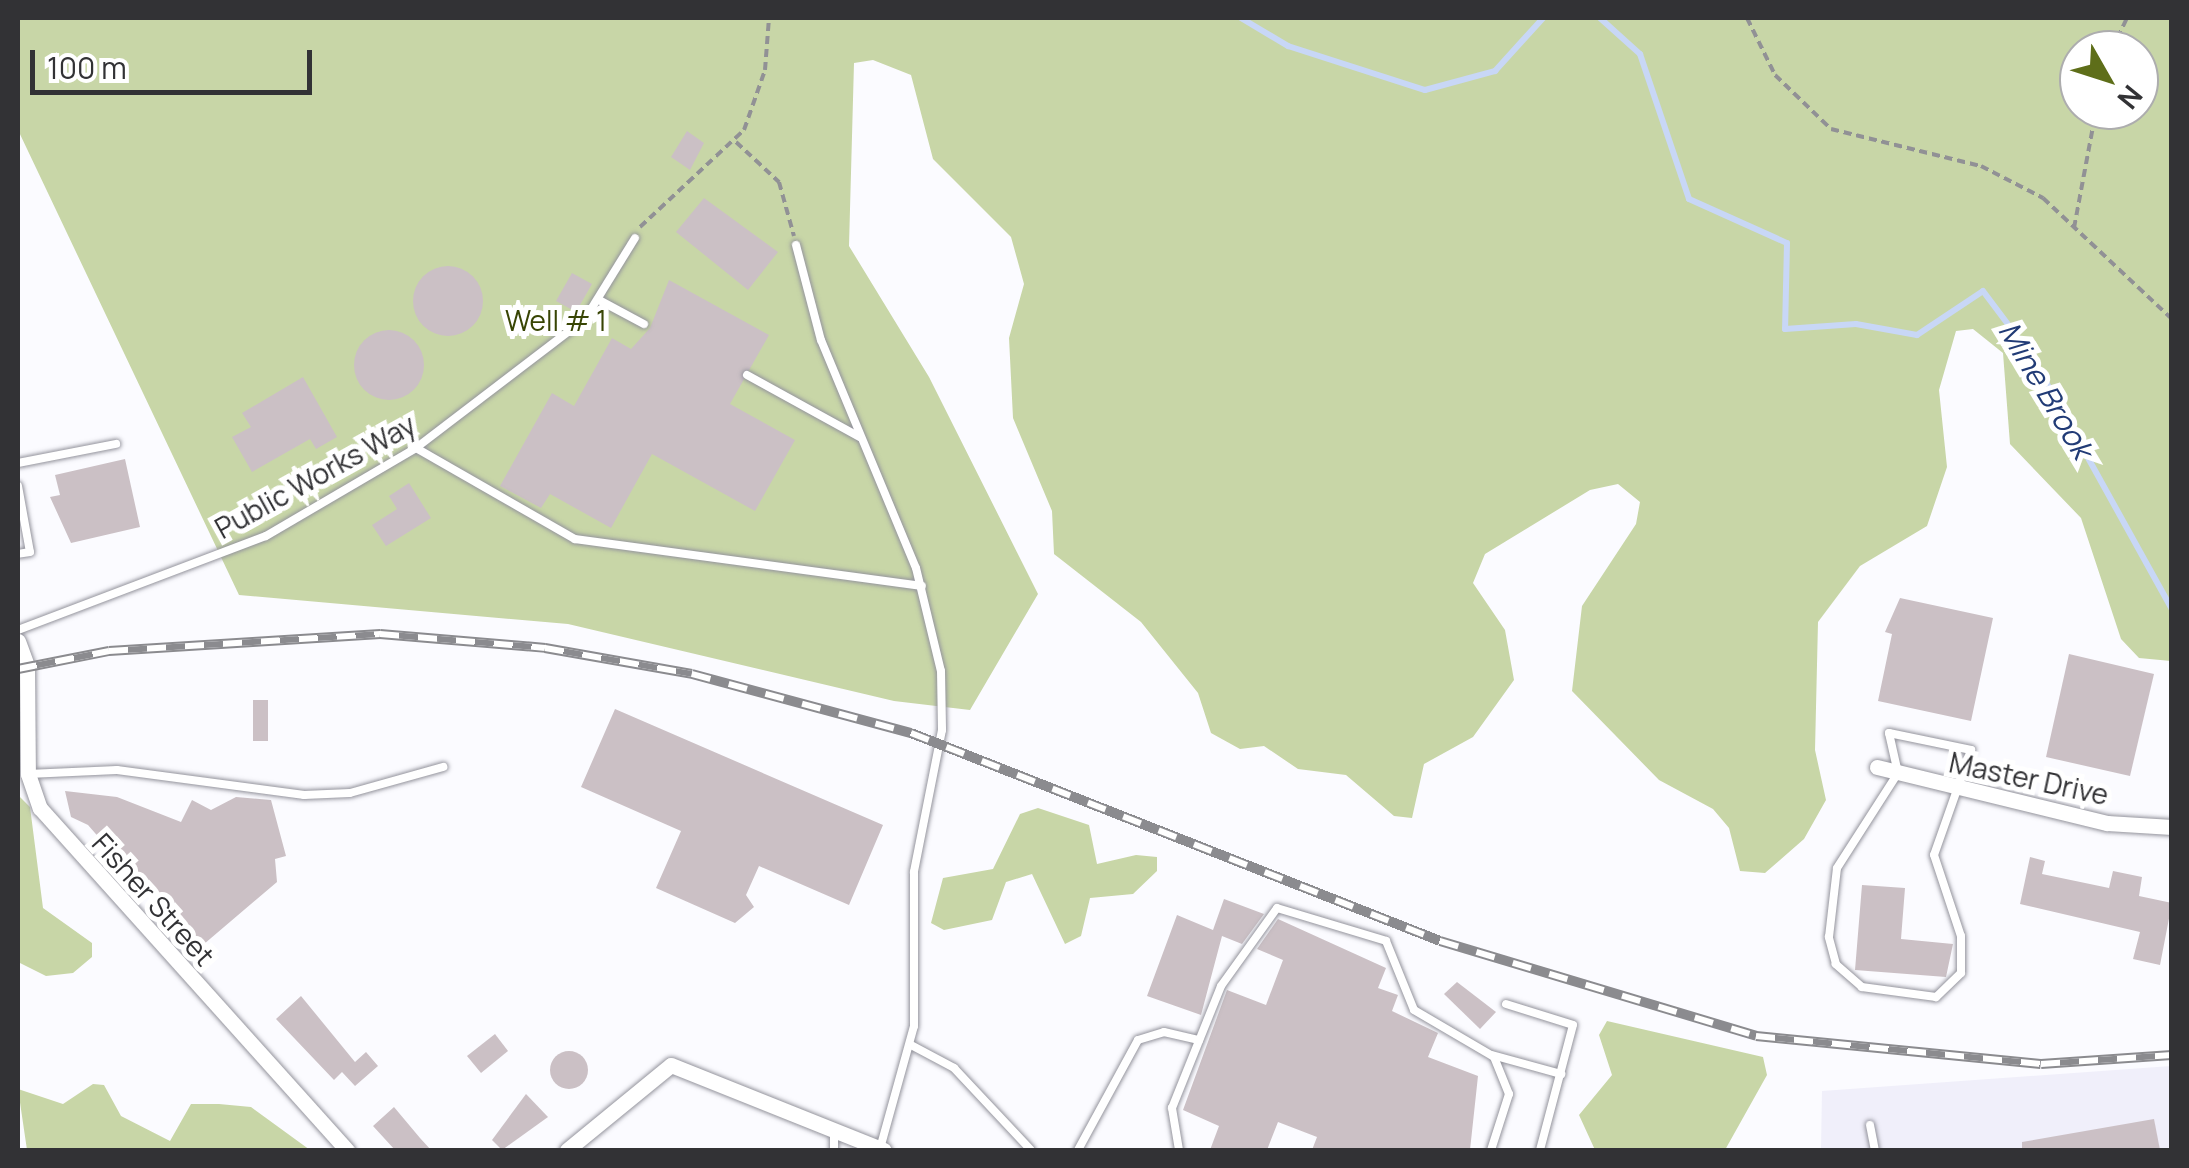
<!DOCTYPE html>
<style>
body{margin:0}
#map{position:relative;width:2189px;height:1168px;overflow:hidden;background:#fbfbff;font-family:Manrope,sans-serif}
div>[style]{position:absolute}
.built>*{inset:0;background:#f0effa}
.green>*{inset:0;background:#c8d6a7}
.stream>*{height:6px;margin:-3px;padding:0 3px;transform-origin:3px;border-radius:3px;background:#c8d7f6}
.building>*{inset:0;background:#cbc0c5}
.round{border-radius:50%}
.path>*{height:4px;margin-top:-2px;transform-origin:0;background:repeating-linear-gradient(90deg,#919195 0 8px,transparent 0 13px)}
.roads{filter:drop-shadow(0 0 2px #94949d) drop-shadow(0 0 2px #94949d)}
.lane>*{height:8px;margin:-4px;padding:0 4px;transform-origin:4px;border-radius:4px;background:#fff}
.street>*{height:15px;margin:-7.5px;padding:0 7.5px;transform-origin:7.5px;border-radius:7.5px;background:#fff}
.rail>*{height:10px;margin-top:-5px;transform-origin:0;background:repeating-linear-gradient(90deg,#fff 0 19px,#8b8b8f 0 38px);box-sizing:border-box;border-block:2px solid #8b8b8f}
span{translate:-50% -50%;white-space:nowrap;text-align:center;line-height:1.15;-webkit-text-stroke:10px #fff;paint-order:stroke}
.park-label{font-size:28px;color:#384504}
.street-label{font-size:28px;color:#323235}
.water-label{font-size:30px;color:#213b76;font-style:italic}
.frame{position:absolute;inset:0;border:20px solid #323235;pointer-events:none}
.north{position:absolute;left:2059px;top:30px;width:100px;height:100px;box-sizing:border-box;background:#fff;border:2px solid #adadae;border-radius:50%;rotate:129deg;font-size:28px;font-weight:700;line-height:40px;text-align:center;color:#323235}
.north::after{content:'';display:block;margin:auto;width:35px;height:45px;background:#5e6e19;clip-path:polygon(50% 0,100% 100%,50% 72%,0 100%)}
.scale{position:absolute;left:30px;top:50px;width:282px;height:45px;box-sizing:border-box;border:5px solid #323235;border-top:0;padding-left:12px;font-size:30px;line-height:35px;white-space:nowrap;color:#323235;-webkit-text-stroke:8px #fff;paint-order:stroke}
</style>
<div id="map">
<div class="built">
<div style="clip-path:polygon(2171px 1066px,2171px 1150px,1821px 1150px,1822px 1091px)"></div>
</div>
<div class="green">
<div style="clip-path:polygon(evenodd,18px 18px,2171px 18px,2171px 661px,2139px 658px,2121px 639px,2081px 518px,2010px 444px,2003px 353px,1973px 329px,1956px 331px,1939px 390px,1947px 467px,1927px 526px,1860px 566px,1818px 622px,1815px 750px,1826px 800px,1804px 839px,1765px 873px,1740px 871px,1729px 828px,1713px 809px,1659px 780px,1572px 691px,1582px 606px,1636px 524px,1640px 502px,1618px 484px,1590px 490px,1485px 554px,1473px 583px,1505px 630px,1514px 680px,1473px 737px,1424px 764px,1412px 818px,1394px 816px,1346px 775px,1298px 769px,1264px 746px,1240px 749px,1211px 733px,1198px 693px,1141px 622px,1054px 554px,1052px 511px,1013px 418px,1009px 338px,1024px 284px,1011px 237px,933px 159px,911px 75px,873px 60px,854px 63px,849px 246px,929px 377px,1038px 594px,970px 710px,894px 701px,568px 624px,239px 595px,18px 130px,18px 18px,2079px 50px,2139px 50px,2139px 110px,2079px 110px,2079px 50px)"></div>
<div style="clip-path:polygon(18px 795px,30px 807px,43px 908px,92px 943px,92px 957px,73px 973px,46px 976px,18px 962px)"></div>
<div style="clip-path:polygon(1038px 808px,1089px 825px,1097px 864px,1136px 855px,1157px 857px,1157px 871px,1133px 894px,1090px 898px,1081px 936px,1065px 944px,1032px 874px,1006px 882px,992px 920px,944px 930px,931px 923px,943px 878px,993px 869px,1020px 814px)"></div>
<div style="clip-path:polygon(1607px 1021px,1763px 1057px,1767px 1075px,1725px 1150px,1595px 1150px,1579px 1115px,1612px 1075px,1599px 1035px)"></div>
<div style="clip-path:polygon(93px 1084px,104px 1085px,121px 1116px,170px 1141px,191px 1104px,219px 1104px,251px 1107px,310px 1150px,27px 1150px,18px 1089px,63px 1104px)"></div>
</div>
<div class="stream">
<div style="left:1241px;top:18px;width:55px;rotate:30.8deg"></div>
<div style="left:1288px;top:46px;width:144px;rotate:17.8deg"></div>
<div style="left:1425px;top:90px;width:73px;rotate:-15.2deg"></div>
<div style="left:1495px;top:71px;width:72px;rotate:-47.8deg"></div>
<div style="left:1600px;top:18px;width:54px;rotate:42deg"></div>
<div style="left:1640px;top:54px;width:153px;rotate:71.3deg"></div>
<div style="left:1689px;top:199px;width:107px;rotate:24.2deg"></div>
<div style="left:1787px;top:243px;width:86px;rotate:91.3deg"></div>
<div style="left:1785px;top:329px;width:71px;rotate:-4deg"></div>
<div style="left:1856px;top:324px;width:62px;rotate:10.2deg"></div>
<div style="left:1917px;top:335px;width:79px;rotate:-33.7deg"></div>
<div style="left:1983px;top:291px;width:80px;rotate:53.1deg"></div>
<div style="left:2031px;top:355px;width:291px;rotate:61deg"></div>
</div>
<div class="building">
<div style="clip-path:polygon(687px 131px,704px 143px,690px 170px,671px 157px)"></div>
<div style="clip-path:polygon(704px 198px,778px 252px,748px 290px,676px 232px)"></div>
<div class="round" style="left:413px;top:266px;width:70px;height:70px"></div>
<div style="clip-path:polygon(572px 273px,592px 284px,576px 312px,556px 301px)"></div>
<div style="clip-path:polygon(669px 280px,769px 335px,730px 404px,795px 440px,755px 511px,652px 454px,611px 528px,550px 494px,541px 508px,500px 486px,552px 393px,574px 406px,612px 338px,631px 349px,650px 328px)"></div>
<div class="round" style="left:354px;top:330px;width:70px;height:70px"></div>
<div style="clip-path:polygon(303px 377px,337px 437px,316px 449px,310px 439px,252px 472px,232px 437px,251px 427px,242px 413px)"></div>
<div style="clip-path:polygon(125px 459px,140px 527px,71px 543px,50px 497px,60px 495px,55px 475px)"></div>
<div style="clip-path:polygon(409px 483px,431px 518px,386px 546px,372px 525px,397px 509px,389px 496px)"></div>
<div style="clip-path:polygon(1900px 598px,1993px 618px,1971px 721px,1878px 701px,1892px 634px,1885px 632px)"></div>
<div style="clip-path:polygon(2069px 654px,2154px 674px,2130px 776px,2046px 757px)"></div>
<div style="clip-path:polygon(253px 700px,268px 700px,268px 741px,253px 741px)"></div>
<div style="clip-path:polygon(615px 709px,883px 825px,849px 905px,759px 866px,746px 895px,754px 907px,735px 923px,656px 888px,681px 831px,581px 787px)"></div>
<div style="clip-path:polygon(65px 791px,117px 797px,181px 822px,192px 800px,211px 810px,236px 797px,271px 800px,286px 856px,275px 859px,277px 882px,197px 950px,88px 825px,71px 817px)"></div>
<div style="clip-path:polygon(2030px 857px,2045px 861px,2042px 874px,2109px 888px,2113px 871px,2142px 877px,2139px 896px,2172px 903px,2160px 965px,2133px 959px,2140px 932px,2020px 904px)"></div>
<div style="clip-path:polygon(1862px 885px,1905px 888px,1901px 939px,1953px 944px,1946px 977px,1855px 970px)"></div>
<div style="clip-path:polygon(1224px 899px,1264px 914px,1242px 944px,1222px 936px,1201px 1015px,1147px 996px,1177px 915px,1213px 930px)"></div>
<div style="clip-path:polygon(1278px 919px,1386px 968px,1378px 988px,1398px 995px,1392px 1011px,1438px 1033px,1428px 1057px,1478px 1076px,1470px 1150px,1312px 1150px,1317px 1137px,1278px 1122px,1267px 1150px,1210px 1150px,1219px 1126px,1183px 1110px,1227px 990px,1266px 1005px,1283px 960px,1257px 949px)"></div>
<div style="clip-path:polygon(1457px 982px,1496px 1012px,1480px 1029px,1444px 994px)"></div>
<div style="clip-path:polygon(301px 996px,355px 1062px,366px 1052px,378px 1066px,355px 1086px,342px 1072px,334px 1080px,276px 1019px)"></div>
<div style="clip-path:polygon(495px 1034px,508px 1051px,481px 1073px,467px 1056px)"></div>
<div class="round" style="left:550px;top:1051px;width:38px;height:38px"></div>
<div style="clip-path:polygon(526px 1094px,548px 1117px,502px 1150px,492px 1140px)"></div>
<div style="clip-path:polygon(394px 1107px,420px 1138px,431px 1150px,395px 1150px,373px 1126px)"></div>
<div style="clip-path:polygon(2154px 1119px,2160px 1150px,2022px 1150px,2022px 1142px)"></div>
</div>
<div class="path">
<div style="left:1747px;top:18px;width:64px;rotate:63.8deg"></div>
<div style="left:1775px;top:75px;width:78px;rotate:44deg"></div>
<div style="left:1831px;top:129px;width:154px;rotate:13.9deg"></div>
<div style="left:1981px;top:166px;width:70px;rotate:27.3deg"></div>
<div style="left:2043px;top:198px;width:177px;rotate:43.2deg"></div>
<div style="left:2112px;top:50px;width:35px;rotate:-65deg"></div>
<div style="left:736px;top:142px;width:59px;rotate:42.9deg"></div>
<div style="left:779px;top:182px;width:56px;rotate:74.5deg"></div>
<div style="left:640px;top:227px;width:142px;rotate:-43deg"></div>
<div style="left:744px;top:130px;width:64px;rotate:-70.7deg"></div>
<div style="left:765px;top:70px;width:52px;rotate:-85.6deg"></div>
<div style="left:2074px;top:228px;width:120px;rotate:-79.4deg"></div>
</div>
<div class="roads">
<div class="lane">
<div style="left:796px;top:245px;width:98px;rotate:75.3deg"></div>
<div style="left:821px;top:340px;width:247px;rotate:67.4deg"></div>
<div style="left:916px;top:568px;width:106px;rotate:76.4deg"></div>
<div style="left:941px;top:671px;width:59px;rotate:89deg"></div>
<div style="left:942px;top:730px;width:145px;rotate:101.2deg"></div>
<div style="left:914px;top:872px;width:154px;rotate:90deg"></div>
<div style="left:914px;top:1026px;width:128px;rotate:105.5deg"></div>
<div style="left:599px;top:300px;width:51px;rotate:28.1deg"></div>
<div style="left:747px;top:375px;width:129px;rotate:28.8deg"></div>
<div style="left:416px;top:448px;width:183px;rotate:29.8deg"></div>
<div style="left:575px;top:539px;width:350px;rotate:7.7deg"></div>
<div style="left:18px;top:463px;width:100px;rotate:-11deg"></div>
<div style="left:18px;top:486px;width:67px;rotate:79.7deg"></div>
<div style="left:30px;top:552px;width:12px;rotate:171deg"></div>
<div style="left:18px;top:630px;width:265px;rotate:-20.8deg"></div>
<div style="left:266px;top:536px;width:174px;rotate:-30.4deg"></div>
<div style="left:416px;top:448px;width:213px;rotate:-37.4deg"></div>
<div style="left:585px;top:319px;width:95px;rotate:-58.3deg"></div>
<div style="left:1889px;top:733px;width:84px;rotate:11.7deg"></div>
<div style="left:1971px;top:750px;width:111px;rotate:109.4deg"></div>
<div style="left:1934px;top:855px;width:85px;rotate:71.6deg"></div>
<div style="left:1961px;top:936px;width:37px;rotate:90deg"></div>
<div style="left:1961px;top:973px;width:35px;rotate:136deg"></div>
<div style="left:1936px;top:997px;width:75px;rotate:-172.3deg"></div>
<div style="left:1862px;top:987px;width:35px;rotate:-139deg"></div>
<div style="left:1836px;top:964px;width:28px;rotate:-105deg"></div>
<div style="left:1829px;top:937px;width:69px;rotate:-83.4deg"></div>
<div style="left:1837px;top:868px;width:113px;rotate:-57.3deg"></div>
<div style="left:1898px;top:773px;width:41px;rotate:-102.7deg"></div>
<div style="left:28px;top:774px;width:89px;rotate:-2.6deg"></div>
<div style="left:117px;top:770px;width:189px;rotate:7.6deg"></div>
<div style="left:304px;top:795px;width:46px;rotate:-2.5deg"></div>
<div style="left:350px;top:793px;width:97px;rotate:-15.6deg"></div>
<div style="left:1506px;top:1004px;width:70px;rotate:17.4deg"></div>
<div style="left:1573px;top:1025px;width:129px;rotate:104.8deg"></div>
<div style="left:911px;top:1045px;width:49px;rotate:28.1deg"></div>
<div style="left:954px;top:1068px;width:112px;rotate:46.8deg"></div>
<div style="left:1492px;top:1055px;width:72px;rotate:15.4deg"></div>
<div style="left:1870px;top:1125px;width:25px;rotate:79deg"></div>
<div style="left:834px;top:1131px;width:19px;rotate:90deg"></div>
<div style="left:1078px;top:1150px;width:125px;rotate:-61.4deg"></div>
<div style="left:1138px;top:1040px;width:27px;rotate:-17deg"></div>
<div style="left:1164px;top:1032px;width:36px;rotate:13deg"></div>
<div style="left:1179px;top:1150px;width:43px;rotate:-99.5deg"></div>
<div style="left:1172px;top:1108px;width:131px;rotate:-68.1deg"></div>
<div style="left:1221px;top:986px;width:96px;rotate:-54.3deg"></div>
<div style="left:1277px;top:908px;width:114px;rotate:16.8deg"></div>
<div style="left:1386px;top:941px;width:74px;rotate:67.9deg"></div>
<div style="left:1414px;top:1010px;width:93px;rotate:30.4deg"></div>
<div style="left:1494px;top:1057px;width:40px;rotate:68deg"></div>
<div style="left:1509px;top:1094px;width:59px;rotate:107.8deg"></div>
</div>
<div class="street">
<div style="left:18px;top:641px;width:27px;rotate:70deg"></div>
<div style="left:27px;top:666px;width:108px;rotate:89.5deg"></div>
<div style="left:28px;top:774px;width:36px;rotate:71deg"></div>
<div style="left:40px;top:808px;width:460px;rotate:48.1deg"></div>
<div style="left:1877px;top:767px;width:237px;rotate:13.7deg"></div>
<div style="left:2107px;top:823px;width:65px;rotate:3.5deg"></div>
<div style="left:567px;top:1150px;width:134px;rotate:-39.3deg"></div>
<div style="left:671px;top:1065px;width:229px;rotate:21.8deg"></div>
</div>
</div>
<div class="rail">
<div style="left:18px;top:669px;width:93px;rotate:-11.2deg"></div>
<div style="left:109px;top:651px;width:272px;rotate:-3.6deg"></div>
<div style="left:380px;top:634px;width:166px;rotate:4.8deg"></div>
<div style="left:545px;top:648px;width:149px;rotate:10deg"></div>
<div style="left:692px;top:674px;width:227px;rotate:15.1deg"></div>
<div style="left:911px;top:733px;width:568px;rotate:21.46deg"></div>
<div style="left:1440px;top:941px;width:330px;rotate:16.7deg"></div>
<div style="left:1756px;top:1036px;width:286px;rotate:5.6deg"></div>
<div style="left:2041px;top:1064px;width:131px;rotate:-3.9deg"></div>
</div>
<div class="park-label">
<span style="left:556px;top:320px">Well # 1</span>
</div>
<div class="street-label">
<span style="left:315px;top:476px;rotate:-29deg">Public Works Way</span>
<span style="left:2029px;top:778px;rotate:12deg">Master Drive</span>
<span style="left:154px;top:899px;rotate:48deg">Fisher Street</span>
</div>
<div class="water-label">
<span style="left:2046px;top:390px;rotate:59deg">Mine Brook</span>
</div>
<div class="frame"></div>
<div class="north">N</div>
<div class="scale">100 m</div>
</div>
